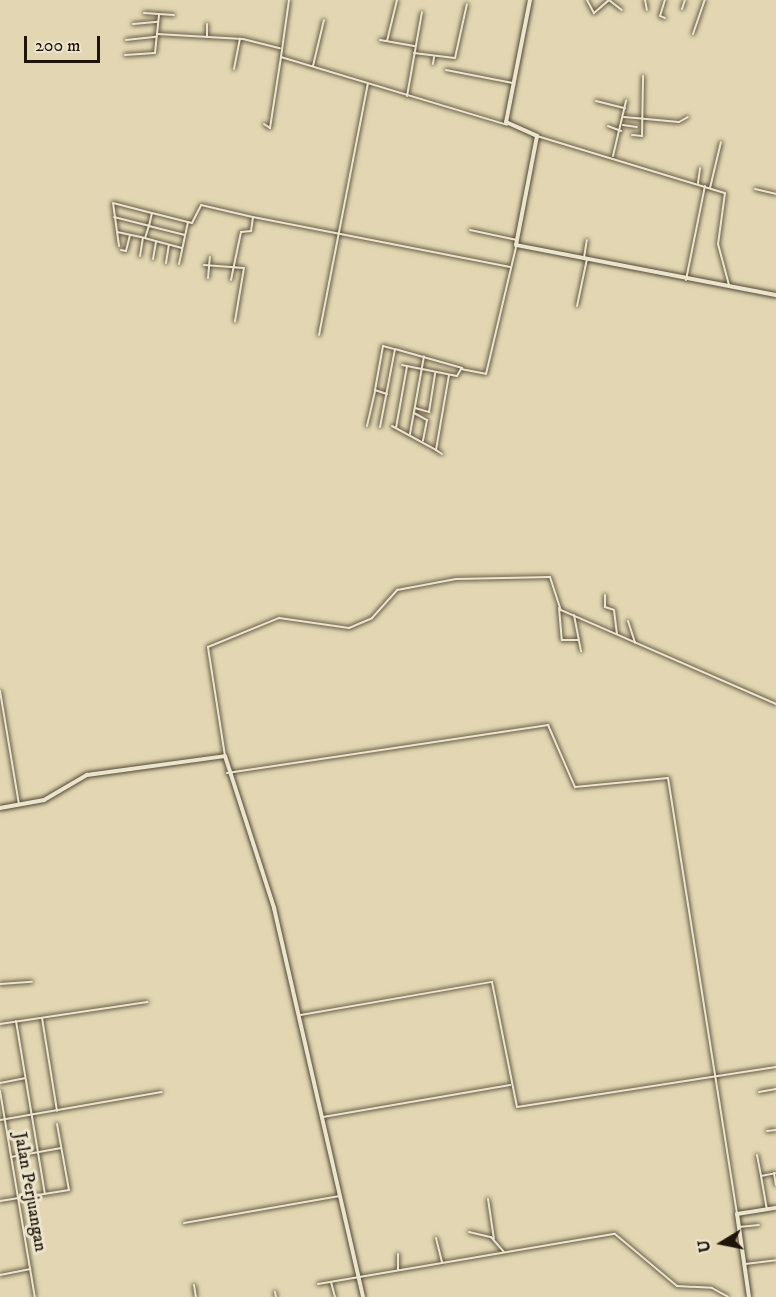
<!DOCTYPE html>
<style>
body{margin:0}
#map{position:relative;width:776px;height:1297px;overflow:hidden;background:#e2d7b2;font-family:"IM FELL DW Pica",serif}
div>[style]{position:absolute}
.roads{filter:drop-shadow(0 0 2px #504533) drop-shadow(0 0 2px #504533)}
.street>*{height:2px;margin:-1px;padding:0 1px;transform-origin:1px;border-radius:1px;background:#ece5cd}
.secondary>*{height:4px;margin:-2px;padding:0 2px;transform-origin:2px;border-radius:2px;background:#ece5cd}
span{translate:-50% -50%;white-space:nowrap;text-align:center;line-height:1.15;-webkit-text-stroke:6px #ece5cd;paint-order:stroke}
.street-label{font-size:18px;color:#201409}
.north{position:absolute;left:692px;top:1213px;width:60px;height:60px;-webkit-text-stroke:4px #ece5cd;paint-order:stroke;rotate:260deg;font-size:16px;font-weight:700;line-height:24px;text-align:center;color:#201409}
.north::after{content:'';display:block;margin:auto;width:21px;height:27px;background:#201409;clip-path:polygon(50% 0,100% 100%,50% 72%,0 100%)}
.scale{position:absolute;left:24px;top:36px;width:76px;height:27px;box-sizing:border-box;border:3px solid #201409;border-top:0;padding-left:8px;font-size:18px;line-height:21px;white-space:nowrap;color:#201409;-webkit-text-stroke:4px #ece5cd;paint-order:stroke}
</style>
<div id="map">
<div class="roads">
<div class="street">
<div style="left:289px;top:0;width:58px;rotate:98deg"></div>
<div style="left:281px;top:57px;width:236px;rotate:16.7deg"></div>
<div style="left:587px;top:0;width:15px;rotate:62deg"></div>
<div style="left:594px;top:13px;width:20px;rotate:-41deg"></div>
<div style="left:609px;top:0;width:16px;rotate:38deg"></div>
<div style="left:645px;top:0;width:10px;rotate:79deg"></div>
<div style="left:682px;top:9px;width:9px;rotate:-72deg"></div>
<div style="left:144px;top:13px;width:30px;rotate:4deg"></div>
<div style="left:665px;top:18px;width:5px;rotate:-158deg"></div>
<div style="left:660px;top:16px;width:17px;rotate:-73deg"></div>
<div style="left:133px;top:24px;width:25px;rotate:-5deg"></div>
<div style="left:157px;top:34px;width:86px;rotate:3.3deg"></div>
<div style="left:243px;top:39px;width:38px;rotate:14deg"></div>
<div style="left:693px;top:34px;width:36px;rotate:-71deg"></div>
<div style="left:207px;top:37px;width:13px;rotate:-90deg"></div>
<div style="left:126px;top:40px;width:30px;rotate:-6deg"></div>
<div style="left:380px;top:40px;width:35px;rotate:10deg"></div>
<div style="left:387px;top:41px;width:42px;rotate:-76.3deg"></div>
<div style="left:414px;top:53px;width:41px;rotate:7deg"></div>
<div style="left:455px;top:58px;width:55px;rotate:-77.5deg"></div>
<div style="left:125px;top:55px;width:30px;rotate:-4deg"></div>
<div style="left:155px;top:53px;width:39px;rotate:-84deg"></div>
<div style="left:433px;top:64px;width:7px;rotate:-82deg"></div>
<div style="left:313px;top:66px;width:47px;rotate:-76.6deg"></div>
<div style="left:234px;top:69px;width:31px;rotate:-79deg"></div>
<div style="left:446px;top:70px;width:68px;rotate:11deg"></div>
<div style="left:407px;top:96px;width:85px;rotate:-79.9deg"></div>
<div style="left:596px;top:101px;width:30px;rotate:14deg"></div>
<div style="left:624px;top:117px;width:55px;rotate:5.2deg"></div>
<div style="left:679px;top:122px;width:10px;rotate:-29deg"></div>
<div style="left:264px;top:124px;width:7px;rotate:34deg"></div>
<div style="left:270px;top:128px;width:72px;rotate:-81.2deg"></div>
<div style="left:623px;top:125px;width:14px;rotate:8deg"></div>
<div style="left:608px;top:126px;width:14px;rotate:21deg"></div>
<div style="left:632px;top:135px;width:10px;rotate:6deg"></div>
<div style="left:642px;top:136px;width:60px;rotate:-89deg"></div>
<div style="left:537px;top:136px;width:196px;rotate:16.9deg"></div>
<div style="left:725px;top:193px;width:51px;rotate:97.8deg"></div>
<div style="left:718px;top:244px;width:42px;rotate:75deg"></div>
<div style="left:613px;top:156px;width:57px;rotate:-76.7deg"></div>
<div style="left:698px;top:183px;width:15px;rotate:-82deg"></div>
<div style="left:710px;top:188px;width:47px;rotate:-76.6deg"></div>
<div style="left:755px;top:189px;width:22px;rotate:13deg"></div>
<div style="left:114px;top:217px;width:36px;rotate:14deg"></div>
<div style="left:149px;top:226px;width:13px;rotate:-77deg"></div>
<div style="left:152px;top:213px;width:41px;rotate:14deg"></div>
<div style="left:192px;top:223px;width:20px;rotate:-63deg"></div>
<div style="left:201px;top:205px;width:53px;rotate:13deg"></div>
<div style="left:253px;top:217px;width:14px;rotate:98deg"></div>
<div style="left:251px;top:231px;width:10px;rotate:174deg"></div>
<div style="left:241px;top:232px;width:49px;rotate:101.8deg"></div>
<div style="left:253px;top:217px;width:262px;rotate:11deg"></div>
<div style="left:470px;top:230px;width:48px;rotate:12deg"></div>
<div style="left:117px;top:232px;width:29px;rotate:12deg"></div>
<div style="left:119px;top:246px;width:43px;rotate:-97.9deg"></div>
<div style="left:113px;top:203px;width:40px;rotate:14.4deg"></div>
<div style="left:182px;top:248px;width:38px;rotate:-165deg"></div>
<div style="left:145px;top:238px;width:13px;rotate:-72deg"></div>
<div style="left:149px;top:226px;width:37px;rotate:14deg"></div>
<div style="left:121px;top:250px;width:5px;rotate:11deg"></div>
<div style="left:126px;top:251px;width:16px;rotate:-76deg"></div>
<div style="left:140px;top:256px;width:18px;rotate:-81deg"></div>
<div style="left:584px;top:258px;width:18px;rotate:-81deg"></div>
<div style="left:153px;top:259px;width:17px;rotate:-80deg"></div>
<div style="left:166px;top:263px;width:18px;rotate:-81deg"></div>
<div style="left:179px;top:264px;width:43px;rotate:-77.9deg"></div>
<div style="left:204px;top:265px;width:40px;rotate:4.3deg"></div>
<div style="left:244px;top:268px;width:54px;rotate:99.6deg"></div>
<div style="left:208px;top:278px;width:21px;rotate:-85deg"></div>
<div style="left:686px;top:280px;width:96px;rotate:-78.6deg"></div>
<div style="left:577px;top:306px;width:48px;rotate:-78deg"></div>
<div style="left:319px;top:335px;width:256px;rotate:-79deg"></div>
<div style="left:402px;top:365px;width:56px;rotate:11.3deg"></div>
<div style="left:457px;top:376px;width:8px;rotate:-60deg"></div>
<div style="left:461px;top:369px;width:25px;rotate:11deg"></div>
<div style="left:486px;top:374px;width:130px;rotate:-76.7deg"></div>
<div style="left:387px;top:394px;width:13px;rotate:-162deg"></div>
<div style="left:375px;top:390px;width:45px;rotate:-79.7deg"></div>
<div style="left:383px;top:346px;width:11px;rotate:15deg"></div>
<div style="left:415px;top:408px;width:15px;rotate:16deg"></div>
<div style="left:429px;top:412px;width:39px;rotate:-81deg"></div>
<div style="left:414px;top:413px;width:15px;rotate:28deg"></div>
<div style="left:427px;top:420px;width:21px;rotate:101deg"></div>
<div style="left:367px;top:426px;width:36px;rotate:-77deg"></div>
<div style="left:392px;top:426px;width:50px;rotate:28.6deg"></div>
<div style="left:380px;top:427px;width:79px;rotate:-79.1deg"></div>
<div style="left:395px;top:349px;width:70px;rotate:15.8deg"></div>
<div style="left:396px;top:428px;width:63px;rotate:-79.9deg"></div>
<div style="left:410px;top:434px;width:79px;rotate:-79.8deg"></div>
<div style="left:442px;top:454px;width:7px;rotate:-146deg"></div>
<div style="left:436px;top:450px;width:76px;rotate:-80.2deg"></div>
<div style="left:605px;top:595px;width:12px;rotate:90deg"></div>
<div style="left:605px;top:607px;width:9px;rotate:18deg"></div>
<div style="left:614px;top:610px;width:24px;rotate:83deg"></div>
<div style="left:559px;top:608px;width:32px;rotate:85deg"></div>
<div style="left:562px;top:640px;width:17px"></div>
<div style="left:574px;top:615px;width:37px;rotate:79deg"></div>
<div style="left:628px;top:621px;width:23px;rotate:72deg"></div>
<div style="left:0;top:691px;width:115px;rotate:80.5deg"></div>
<div style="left:225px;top:756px;width:110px;rotate:-98.9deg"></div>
<div style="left:208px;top:647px;width:77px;rotate:-22.2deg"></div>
<div style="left:279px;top:618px;width:71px;rotate:8.1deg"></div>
<div style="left:349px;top:628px;width:25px;rotate:-23deg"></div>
<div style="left:372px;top:618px;width:38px;rotate:-48deg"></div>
<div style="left:397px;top:590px;width:60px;rotate:-10.6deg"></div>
<div style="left:456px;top:579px;width:94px;rotate:-1.2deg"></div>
<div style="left:550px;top:577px;width:35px;rotate:72deg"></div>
<div style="left:561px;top:610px;width:235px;rotate:23.6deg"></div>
<div style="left:227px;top:773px;width:325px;rotate:-8.5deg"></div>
<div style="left:548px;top:725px;width:68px;rotate:66.5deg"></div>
<div style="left:575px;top:787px;width:93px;rotate:-5.5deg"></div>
<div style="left:668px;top:778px;width:441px;rotate:81deg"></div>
<div style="left:0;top:984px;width:32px;rotate:-4deg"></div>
<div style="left:300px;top:1015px;width:195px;rotate:-9.8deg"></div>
<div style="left:492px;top:982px;width:127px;rotate:78.7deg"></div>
<div style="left:517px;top:1107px;width:262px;rotate:-8.8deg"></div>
<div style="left:42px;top:1018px;width:94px;rotate:80.8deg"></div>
<div style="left:16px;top:1021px;width:175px;rotate:80.5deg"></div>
<div style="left:0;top:1024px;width:149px;rotate:-8.5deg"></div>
<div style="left:0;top:1083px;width:25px;rotate:-11deg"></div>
<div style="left:0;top:1091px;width:209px;rotate:80.4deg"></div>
<div style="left:759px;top:1092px;width:17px;rotate:-10deg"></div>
<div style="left:323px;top:1117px;width:190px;rotate:-9.7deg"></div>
<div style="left:0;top:1120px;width:164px;rotate:-9.8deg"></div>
<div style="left:767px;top:1131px;width:9px;rotate:-6deg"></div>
<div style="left:757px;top:1155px;width:21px;rotate:79deg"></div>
<div style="left:11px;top:1157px;width:51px;rotate:-10.2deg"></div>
<div style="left:774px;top:1173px;width:12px;rotate:81deg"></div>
<div style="left:488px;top:1199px;width:40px;rotate:81.5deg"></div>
<div style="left:0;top:1201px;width:70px;rotate:-9.1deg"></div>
<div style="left:69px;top:1190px;width:67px;rotate:-100.3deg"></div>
<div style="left:767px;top:1210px;width:35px;rotate:-100deg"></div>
<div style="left:761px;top:1176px;width:15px;rotate:-11deg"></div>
<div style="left:184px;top:1223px;width:158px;rotate:-9.8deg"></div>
<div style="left:739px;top:1227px;width:20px;rotate:-6deg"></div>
<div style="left:469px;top:1232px;width:23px;rotate:13deg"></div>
<div style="left:491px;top:1237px;width:20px;rotate:49deg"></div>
<div style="left:436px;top:1238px;width:25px;rotate:76deg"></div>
<div style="left:398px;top:1254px;width:16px;rotate:90deg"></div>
<div style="left:745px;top:1264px;width:31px;rotate:-7deg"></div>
<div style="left:0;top:1275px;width:31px;rotate:-11deg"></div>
<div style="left:331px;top:1282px;width:16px;rotate:75deg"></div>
<div style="left:318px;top:1284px;width:301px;rotate:-9.6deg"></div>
<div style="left:615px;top:1234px;width:81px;rotate:40deg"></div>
<div style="left:677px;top:1286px;width:35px;rotate:3deg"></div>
<div style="left:712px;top:1288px;width:18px;rotate:29deg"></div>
<div style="left:194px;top:1285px;width:12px;rotate:81deg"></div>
<div style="left:275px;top:1292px;width:5px;rotate:79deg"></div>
</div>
<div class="secondary">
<div style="left:530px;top:0;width:124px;rotate:101.1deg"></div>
<div style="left:506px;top:122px;width:34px;rotate:24deg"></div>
<div style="left:537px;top:136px;width:111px;rotate:100.9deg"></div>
<div style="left:516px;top:245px;width:265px;rotate:10.9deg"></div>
<div style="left:0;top:808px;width:45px;rotate:-10.3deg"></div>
<div style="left:44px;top:800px;width:50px;rotate:-30.2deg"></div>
<div style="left:87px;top:775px;width:139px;rotate:-7.8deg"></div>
<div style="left:225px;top:756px;width:160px;rotate:72.1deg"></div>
<div style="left:274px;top:908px;width:399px;rotate:77.1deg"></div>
<div style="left:749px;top:1297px;width:84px;rotate:-98.2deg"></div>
<div style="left:737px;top:1214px;width:39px;rotate:-9deg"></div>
</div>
</div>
<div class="street-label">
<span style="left:30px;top:1192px;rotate:80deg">Jalan Perjuangan</span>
</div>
<div class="north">U</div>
<div class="scale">200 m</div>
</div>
